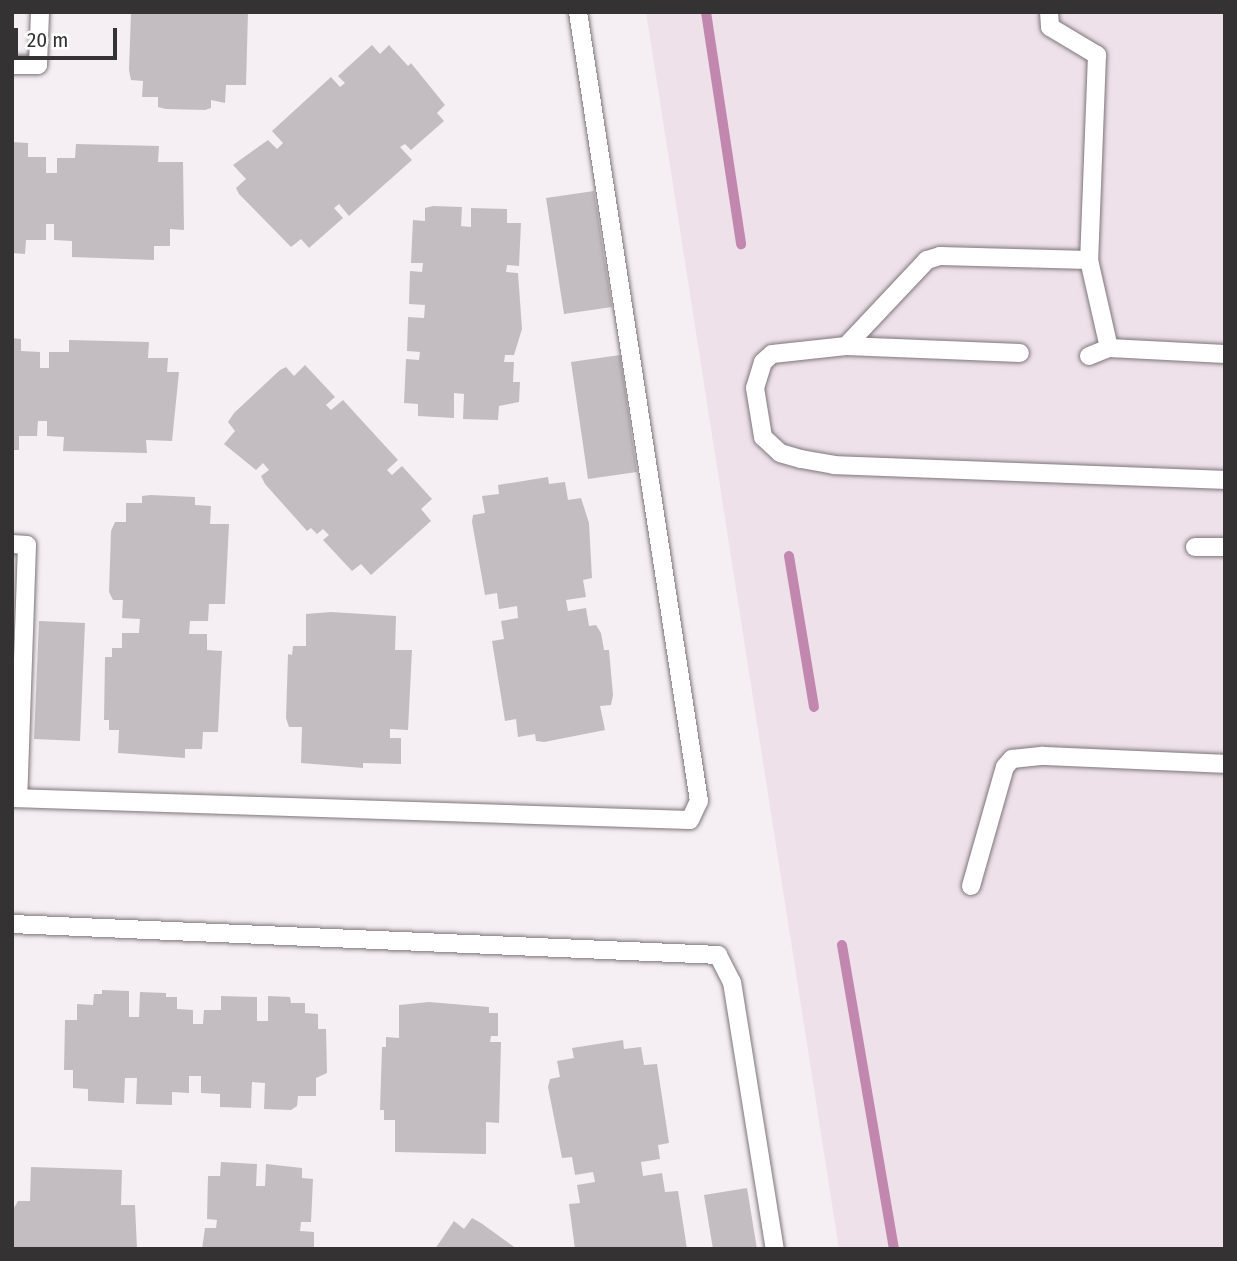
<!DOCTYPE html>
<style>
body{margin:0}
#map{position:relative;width:1237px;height:1261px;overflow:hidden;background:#f5eef2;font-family:"Fira Sans Condensed",sans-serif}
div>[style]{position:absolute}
.built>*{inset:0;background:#efe1ea}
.stream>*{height:10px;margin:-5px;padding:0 5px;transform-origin:5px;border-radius:5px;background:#c287ae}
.building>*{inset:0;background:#c3bdc1}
.roads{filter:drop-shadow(0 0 2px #7d767a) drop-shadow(0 0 2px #7d767a)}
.lane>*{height:18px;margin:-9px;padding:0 9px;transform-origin:9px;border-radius:9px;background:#fff}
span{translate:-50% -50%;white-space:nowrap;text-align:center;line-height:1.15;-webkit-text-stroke:7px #fff;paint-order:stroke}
.frame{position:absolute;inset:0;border:14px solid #353234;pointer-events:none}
.scale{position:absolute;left:14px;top:28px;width:103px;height:32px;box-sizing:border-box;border:4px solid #353234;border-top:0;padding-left:9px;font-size:21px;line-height:24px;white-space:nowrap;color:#353234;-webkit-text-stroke:5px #fff;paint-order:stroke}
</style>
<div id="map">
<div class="built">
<div style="clip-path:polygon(646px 12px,1225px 12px,1225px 1249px,839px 1249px)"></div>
</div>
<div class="stream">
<div style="left:706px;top:12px;width:235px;rotate:81.4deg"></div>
<div style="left:789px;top:556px;width:153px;rotate:80.6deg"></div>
<div style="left:842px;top:945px;width:308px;rotate:80.3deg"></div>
</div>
<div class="building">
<div style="clip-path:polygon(131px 12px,248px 12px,246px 85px,226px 85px,225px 103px,211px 100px,211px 108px,205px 110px,166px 109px,158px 107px,158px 97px,142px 97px,143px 81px,131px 80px,129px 70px)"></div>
<div style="clip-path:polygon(372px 45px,380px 54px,389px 45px,408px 66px,411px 63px,445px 105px,437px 113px,444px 121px,411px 150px,405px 144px,400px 147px,412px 160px,349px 216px,339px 204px,334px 208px,343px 218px,309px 248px,301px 239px,291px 247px,239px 194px,236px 188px,246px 179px,233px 165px,268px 140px,277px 149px,283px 143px,272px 131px,331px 77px,340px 87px,345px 83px,338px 76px)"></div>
<div style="clip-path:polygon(12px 142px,28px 143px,28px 157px,46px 157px,46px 173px,57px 173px,57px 158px,75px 158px,76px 144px,159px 146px,158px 162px,183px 162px,184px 230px,170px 229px,170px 246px,154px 246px,154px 260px,72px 257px,72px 241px,54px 240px,54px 224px,46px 224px,46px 240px,26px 240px,25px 254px,12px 253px)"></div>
<div style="clip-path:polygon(594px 191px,612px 307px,564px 314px,546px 198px)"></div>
<div style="clip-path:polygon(433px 206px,462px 207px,461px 226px,471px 227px,471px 208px,507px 209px,507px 223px,521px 223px,519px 266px,507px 265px,506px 272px,518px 273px,522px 329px,514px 355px,505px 355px,504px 362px,514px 362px,513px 382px,520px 382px,519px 402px,499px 406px,498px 420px,463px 419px,464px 394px,454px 393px,454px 418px,418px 416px,418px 404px,404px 403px,406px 359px,419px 360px,420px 352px,407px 351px,408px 317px,424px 318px,425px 305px,409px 304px,410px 271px,422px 272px,423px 263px,411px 263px,413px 220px,425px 221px,425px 208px)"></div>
<div style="clip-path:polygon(12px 338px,21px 339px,21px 351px,40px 352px,40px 368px,49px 368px,49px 352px,69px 352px,69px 340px,149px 342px,148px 358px,168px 358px,167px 372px,179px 372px,172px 441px,146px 440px,147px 453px,63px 451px,64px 437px,47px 436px,47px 421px,38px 421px,37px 436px,19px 436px,19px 450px,12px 450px)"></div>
<div style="clip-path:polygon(620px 355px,637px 472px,588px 479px,571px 362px)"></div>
<div style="clip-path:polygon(305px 365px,335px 397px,326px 405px,331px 410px,343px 400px,398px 460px,387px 470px,392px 475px,402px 466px,432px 499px,421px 509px,431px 521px,371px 575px,361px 564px,352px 571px,323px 540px,329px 535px,323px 529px,317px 534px,311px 528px,307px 531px,265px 484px,261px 476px,269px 470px,263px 463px,256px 470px,224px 444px,235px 431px,228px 422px,234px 413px,280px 370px,286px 367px,294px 376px)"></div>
<div style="clip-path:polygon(548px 477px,549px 484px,565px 482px,568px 500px,581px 498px,589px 523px,592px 578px,583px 580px,586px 597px,566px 600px,568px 611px,586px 608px,589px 626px,596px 625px,601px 633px,604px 650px,609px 650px,613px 695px,611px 705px,600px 706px,605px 730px,544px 742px,536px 741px,535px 734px,518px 737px,516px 719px,505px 721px,492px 641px,504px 639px,501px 621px,518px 618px,517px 606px,499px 609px,497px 593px,485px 595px,472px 522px,473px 515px,485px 513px,482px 496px,499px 494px,498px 485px)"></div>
<div style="clip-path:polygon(151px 495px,195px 497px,195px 505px,211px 506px,210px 524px,229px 524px,225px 604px,209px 604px,208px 621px,190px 621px,189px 634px,207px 634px,207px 650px,222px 651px,218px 732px,203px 732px,202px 749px,185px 749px,185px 758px,118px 753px,119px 730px,109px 730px,109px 720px,104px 720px,105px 657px,112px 657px,112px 648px,122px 648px,122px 633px,139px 633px,140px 619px,122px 618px,123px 600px,113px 600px,109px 592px,111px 531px,115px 522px,126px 522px,126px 503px,142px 503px,142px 496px)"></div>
<div style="clip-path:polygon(331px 612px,396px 616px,395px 650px,412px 650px,408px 730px,390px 729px,390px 738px,401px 738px,401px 764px,363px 763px,363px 768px,301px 763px,302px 727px,289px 727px,286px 718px,288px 654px,292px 655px,293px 646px,306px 646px,306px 614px)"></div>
<div style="clip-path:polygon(39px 621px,85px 623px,80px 741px,34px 739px)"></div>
<div style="clip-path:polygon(102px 990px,129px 991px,129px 1017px,139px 1017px,140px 992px,166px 993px,166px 997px,177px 997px,177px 1009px,193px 1010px,193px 1024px,203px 1024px,204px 1010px,221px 1010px,221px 996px,257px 997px,257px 1021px,268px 1021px,268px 996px,290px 997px,291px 1003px,305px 1003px,305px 1013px,318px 1014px,318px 1029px,326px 1029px,327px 1073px,316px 1078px,316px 1096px,298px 1096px,297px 1106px,291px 1110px,264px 1109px,265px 1083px,252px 1082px,251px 1108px,220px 1107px,220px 1094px,201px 1093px,201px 1076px,189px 1076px,189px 1093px,172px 1092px,172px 1105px,136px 1104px,137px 1078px,125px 1078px,124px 1103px,88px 1101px,88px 1089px,73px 1088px,73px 1070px,64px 1070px,65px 1020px,77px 1020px,77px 1004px,93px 1005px,94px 994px,102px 994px)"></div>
<div style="clip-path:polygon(429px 1002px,489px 1007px,489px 1013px,498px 1013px,498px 1036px,491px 1036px,490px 1042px,501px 1042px,499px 1123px,486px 1122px,486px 1154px,395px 1152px,395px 1120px,384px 1120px,384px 1110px,380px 1110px,382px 1047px,386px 1047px,386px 1037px,399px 1038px,399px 1005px)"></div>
<div style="clip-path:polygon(623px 1040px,624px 1049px,641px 1047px,644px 1065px,657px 1064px,669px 1143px,658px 1145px,660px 1159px,641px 1162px,643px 1176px,662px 1173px,665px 1192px,678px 1191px,687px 1249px,575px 1249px,569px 1204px,580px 1203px,577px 1185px,595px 1182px,593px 1172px,575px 1175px,572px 1157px,562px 1158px,548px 1087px,550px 1079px,560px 1077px,557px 1061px,574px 1058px,572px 1048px)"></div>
<div style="clip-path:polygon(221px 1162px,257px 1164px,256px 1186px,265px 1186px,266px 1164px,302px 1168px,302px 1178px,313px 1179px,311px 1222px,301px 1222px,300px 1231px,314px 1232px,314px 1249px,202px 1249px,205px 1228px,216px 1228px,217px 1220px,207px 1219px,208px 1176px,220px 1176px)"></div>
<div style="clip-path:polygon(31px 1167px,122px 1170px,121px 1205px,135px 1205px,137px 1249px,13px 1249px,14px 1208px,18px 1201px,30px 1201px)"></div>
<div style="clip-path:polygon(747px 1188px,757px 1249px,713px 1249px,704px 1195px)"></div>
<div style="clip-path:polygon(472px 1218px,481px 1223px,517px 1249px,435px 1249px,454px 1221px,464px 1229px)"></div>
</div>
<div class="roads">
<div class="lane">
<div style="left:1049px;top:12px;width:15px;rotate:86deg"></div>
<div style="left:1050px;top:27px;width:55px;rotate:30.8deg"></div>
<div style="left:1097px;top:55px;width:205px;rotate:92.2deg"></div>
<div style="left:12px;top:65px;width:26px"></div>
<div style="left:38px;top:65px;width:53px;rotate:-87.8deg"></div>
<div style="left:846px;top:346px;width:174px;rotate:2.3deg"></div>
<div style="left:1225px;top:354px;width:116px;rotate:-177deg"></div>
<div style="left:1109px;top:348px;width:90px;rotate:-102.8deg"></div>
<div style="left:1089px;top:260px;width:149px;rotate:-178.5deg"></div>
<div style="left:940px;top:256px;width:14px;rotate:163deg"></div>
<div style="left:927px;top:260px;width:118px;rotate:133.3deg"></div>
<div style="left:846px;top:346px;width:74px;rotate:173.8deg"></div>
<div style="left:772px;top:354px;width:12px;rotate:138deg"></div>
<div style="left:763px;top:362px;width:27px;rotate:107deg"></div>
<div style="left:755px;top:388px;width:50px;rotate:80.7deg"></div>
<div style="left:763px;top:437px;width:23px;rotate:43deg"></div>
<div style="left:780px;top:453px;width:22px;rotate:16deg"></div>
<div style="left:801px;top:459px;width:34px;rotate:10deg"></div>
<div style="left:834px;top:465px;width:391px;rotate:2.2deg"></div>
<div style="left:1089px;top:356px;width:22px;rotate:-22deg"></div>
<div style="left:12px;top:544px;width:15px;rotate:4deg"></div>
<div style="left:27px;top:545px;width:253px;rotate:92deg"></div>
<div style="left:1195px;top:547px;width:30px"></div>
<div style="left:12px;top:798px;width:678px;rotate:1.86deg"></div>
<div style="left:690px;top:820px;width:21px;rotate:-65deg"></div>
<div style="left:699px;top:801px;width:798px;rotate:-98.72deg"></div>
<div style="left:971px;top:886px;width:124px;rotate:-74.1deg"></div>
<div style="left:1005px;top:767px;width:11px;rotate:-49deg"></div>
<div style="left:1012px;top:759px;width:31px;rotate:-6deg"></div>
<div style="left:1043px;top:756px;width:182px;rotate:2.5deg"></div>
<div style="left:12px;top:924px;width:707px;rotate:2.51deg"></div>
<div style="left:718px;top:955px;width:30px;rotate:63deg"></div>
<div style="left:732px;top:982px;width:270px;rotate:80.9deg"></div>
</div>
</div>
<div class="frame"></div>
<div class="scale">20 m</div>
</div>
